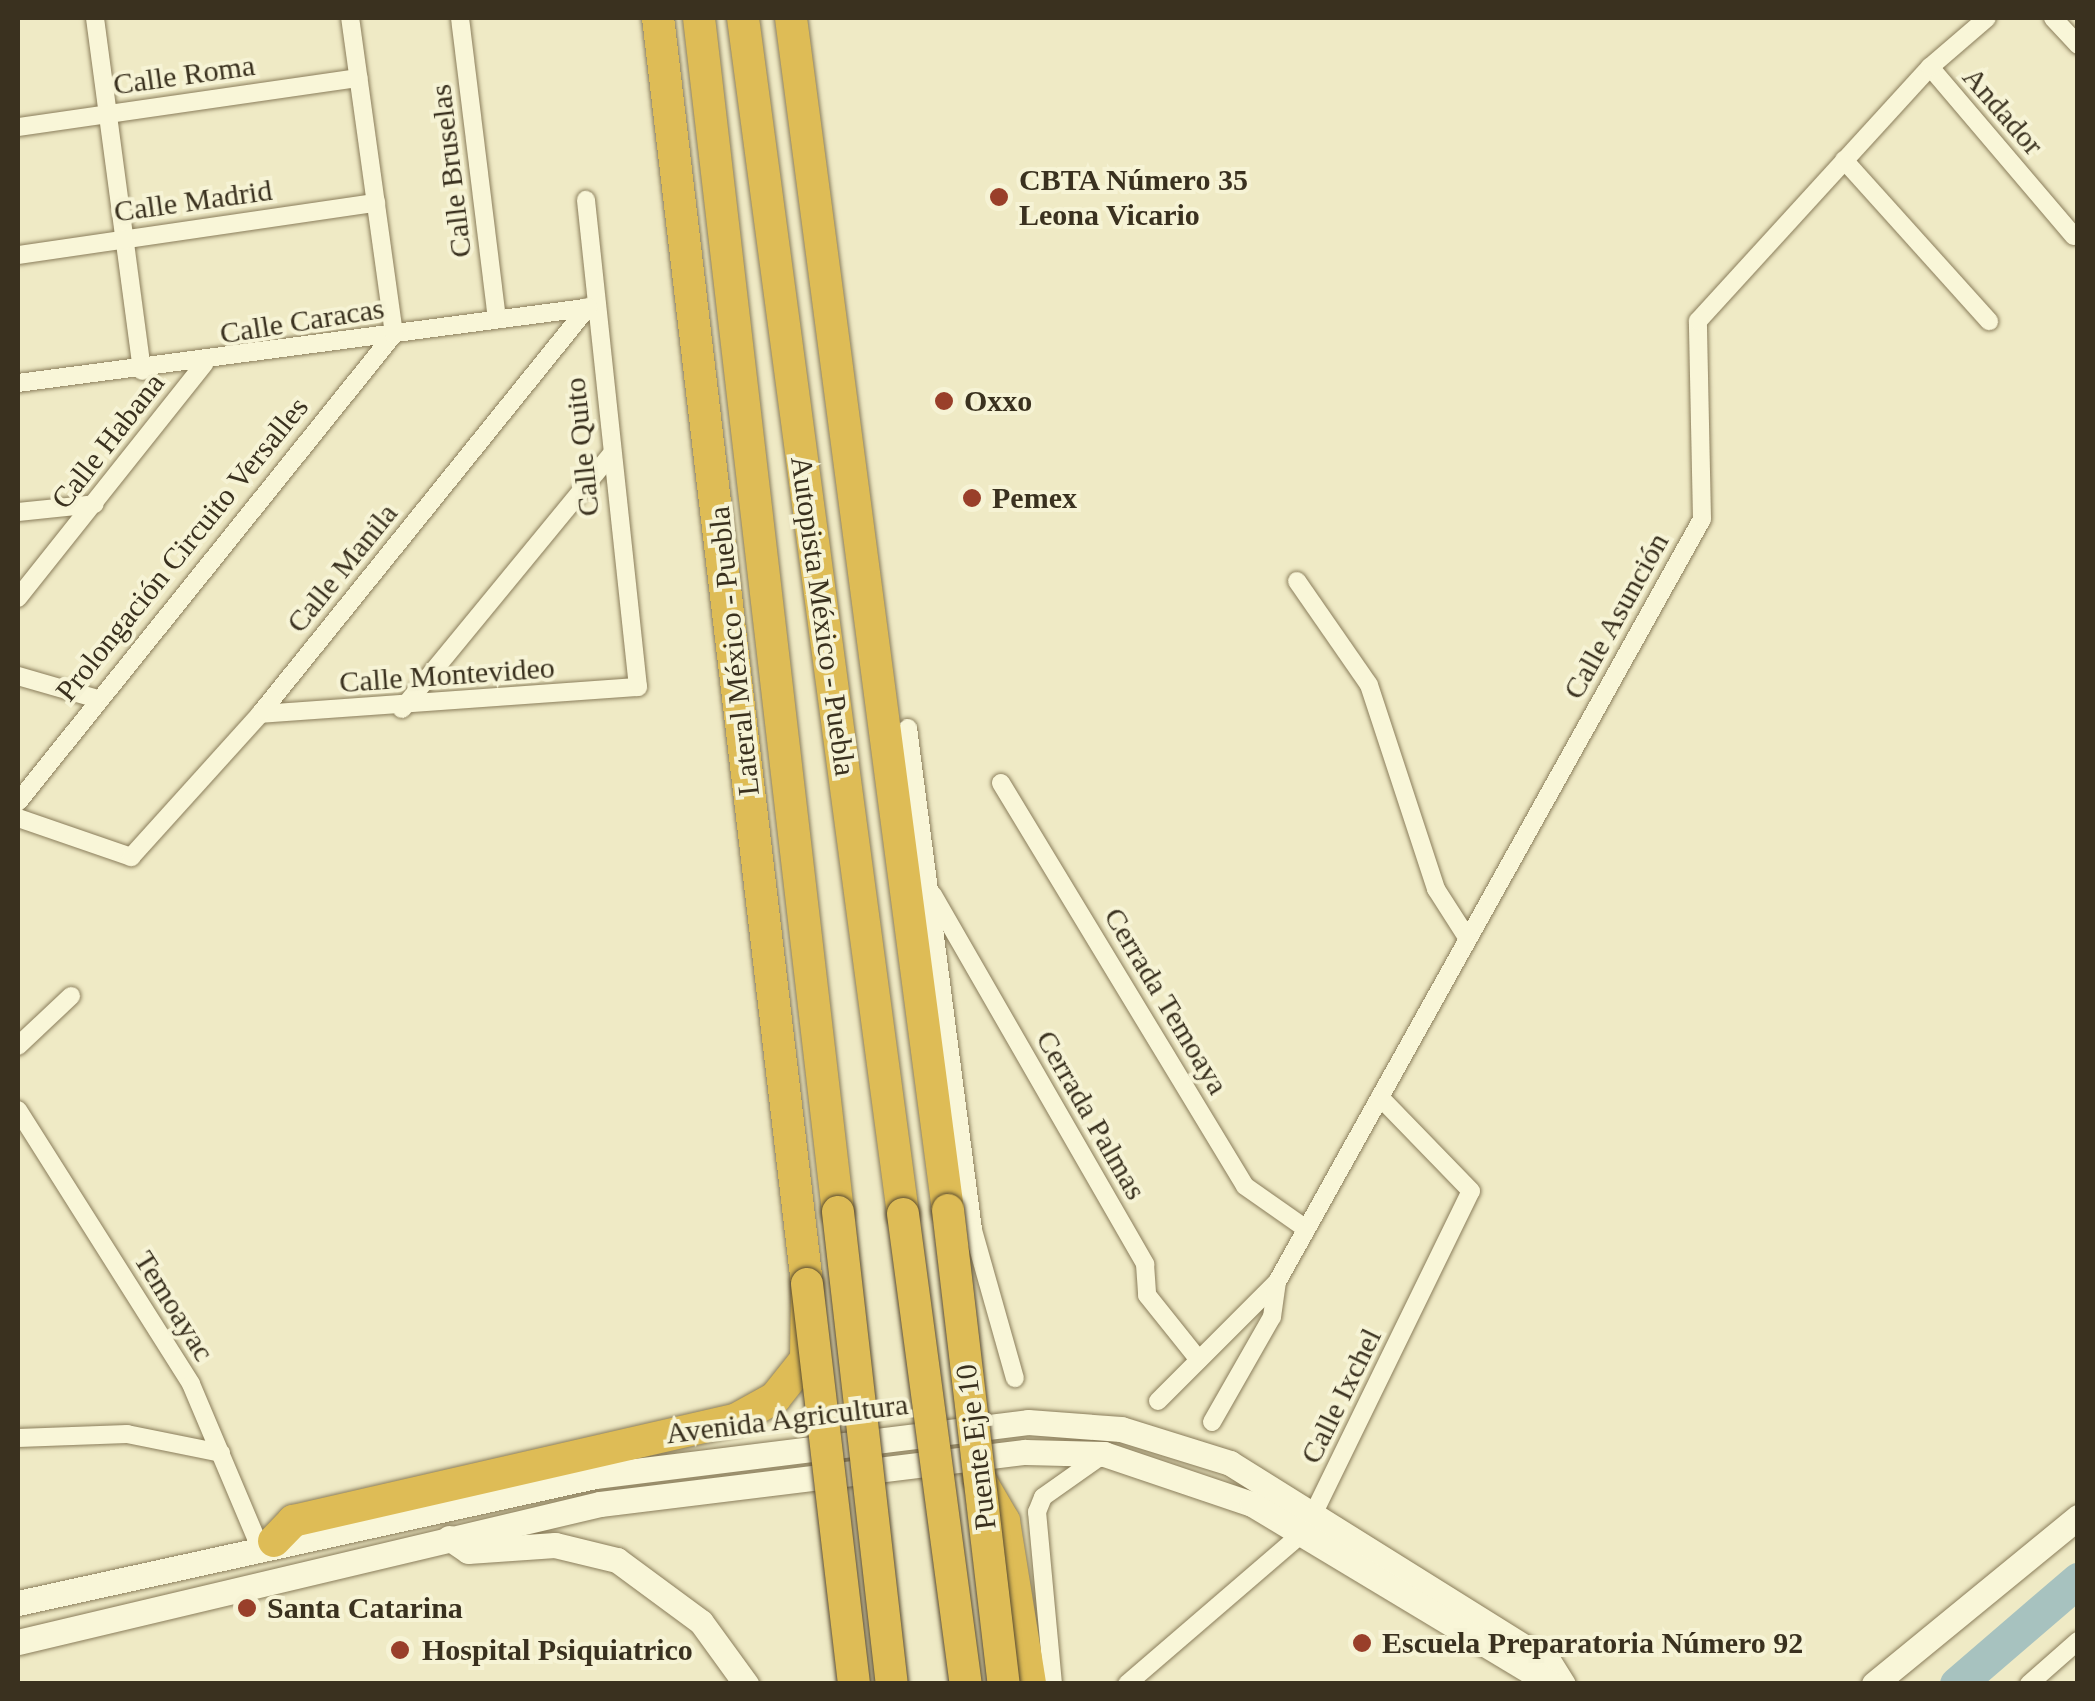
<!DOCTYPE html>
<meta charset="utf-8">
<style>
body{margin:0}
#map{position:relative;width:2095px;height:1701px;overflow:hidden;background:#efeac5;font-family:Georgia,serif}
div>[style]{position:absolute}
.river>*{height:35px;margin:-17.5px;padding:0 17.5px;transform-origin:17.5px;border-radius:17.5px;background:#a7c2bf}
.roads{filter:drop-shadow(0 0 2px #8a7d5b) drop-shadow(0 0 2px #8a7d5b)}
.street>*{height:18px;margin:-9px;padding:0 9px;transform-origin:9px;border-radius:9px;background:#f9f6d8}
.secondary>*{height:25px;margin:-12.5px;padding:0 12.5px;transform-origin:12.5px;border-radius:12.5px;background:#f9f6d8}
.highway>*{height:32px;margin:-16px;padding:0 16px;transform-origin:16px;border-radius:16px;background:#debc56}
.bridges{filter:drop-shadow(0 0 2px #584a2f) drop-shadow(0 0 2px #584a2f)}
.highway-bridge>*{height:32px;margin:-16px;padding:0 16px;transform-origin:16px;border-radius:16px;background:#debc56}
.dots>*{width:28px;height:28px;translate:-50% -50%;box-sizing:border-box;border:5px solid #f6f3d5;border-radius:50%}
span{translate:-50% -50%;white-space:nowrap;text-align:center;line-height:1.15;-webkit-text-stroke:8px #f6f3d5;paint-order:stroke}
.street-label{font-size:30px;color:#3a311f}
.poi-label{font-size:30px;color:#3a311f;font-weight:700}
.left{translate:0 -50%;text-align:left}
.frame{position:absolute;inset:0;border:20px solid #3a311f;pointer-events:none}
</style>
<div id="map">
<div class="river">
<div style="left:1957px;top:1684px;width:160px;rotate:-40.7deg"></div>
</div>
<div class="roads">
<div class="street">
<div style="left:95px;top:18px;width:356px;rotate:82.4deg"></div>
<div style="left:460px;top:18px;width:303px;rotate:83deg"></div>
<div style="left:2053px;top:18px;width:37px;rotate:47deg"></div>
<div style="left:1930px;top:67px;width:222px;rotate:49.6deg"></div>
<div style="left:18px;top:127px;width:344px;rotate:-8.2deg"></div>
<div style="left:1844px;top:160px;width:217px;rotate:48deg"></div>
<div style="left:18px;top:255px;width:362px;rotate:-8.3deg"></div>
<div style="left:18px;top:383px;width:579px;rotate:-7.54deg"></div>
<div style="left:18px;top:512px;width:77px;rotate:-5.9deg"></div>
<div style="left:1297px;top:581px;width:126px;rotate:55.3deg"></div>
<div style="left:1369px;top:685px;width:215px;rotate:71.8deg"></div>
<div style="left:1436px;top:889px;width:59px;rotate:57.4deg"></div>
<div style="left:18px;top:598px;width:299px;rotate:-51.5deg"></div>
<div style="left:18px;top:676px;width:79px;rotate:16.1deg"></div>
<div style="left:402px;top:709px;width:328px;rotate:-50.6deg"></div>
<div style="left:260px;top:714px;width:379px;rotate:-4.1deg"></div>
<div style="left:638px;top:687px;width:490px;rotate:-96.1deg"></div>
<div style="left:908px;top:728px;width:506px;rotate:82.62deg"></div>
<div style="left:973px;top:1230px;width:154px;rotate:74.2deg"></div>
<div style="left:1001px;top:783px;width:471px;rotate:58.8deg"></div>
<div style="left:1245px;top:1186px;width:73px;rotate:35deg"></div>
<div style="left:18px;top:802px;width:600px;rotate:-51.22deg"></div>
<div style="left:394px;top:334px;width:319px;rotate:-97.9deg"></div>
<div style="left:18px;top:818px;width:120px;rotate:19deg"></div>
<div style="left:131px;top:857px;width:193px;rotate:-47.9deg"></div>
<div style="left:260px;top:714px;width:523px;rotate:-51.13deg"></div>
<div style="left:933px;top:895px;width:426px;rotate:60.1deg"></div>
<div style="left:1145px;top:1264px;width:31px;rotate:86deg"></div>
<div style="left:1147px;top:1295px;width:83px;rotate:51.3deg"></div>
<div style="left:18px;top:1046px;width:73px;rotate:-43.3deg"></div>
<div style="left:18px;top:1110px;width:324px;rotate:57.7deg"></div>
<div style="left:191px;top:1384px;width:175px;rotate:67.1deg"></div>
<div style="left:1158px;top:1401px;width:168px;rotate:-45deg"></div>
<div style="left:1277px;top:1282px;width:873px;rotate:-60.88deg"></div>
<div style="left:1702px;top:519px;width:198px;rotate:-91.2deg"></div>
<div style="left:1698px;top:321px;width:344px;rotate:-47.6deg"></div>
<div style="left:1930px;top:67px;width:75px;rotate:-40.7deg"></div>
<div style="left:1212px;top:1422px;width:121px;rotate:-60.3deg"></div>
<div style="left:1272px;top:1317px;width:35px;rotate:-82deg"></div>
<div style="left:18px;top:1438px;width:109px;rotate:-2.1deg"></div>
<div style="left:127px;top:1434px;width:96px;rotate:11.4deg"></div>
<div style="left:1053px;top:1684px;width:173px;rotate:-95.3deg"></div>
<div style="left:1037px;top:1512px;width:16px;rotate:-68deg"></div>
<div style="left:1043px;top:1497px;width:75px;rotate:-35.2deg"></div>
<div style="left:1127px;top:1684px;width:235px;rotate:-40.7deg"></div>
<div style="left:1305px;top:1531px;width:378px;rotate:-64deg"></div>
<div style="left:1471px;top:1191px;width:131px;rotate:-134.1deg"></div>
<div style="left:2029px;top:1684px;width:65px;rotate:-41.3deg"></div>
</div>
<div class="secondary">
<div style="left:449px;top:1538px;width:23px;rotate:34deg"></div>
<div style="left:468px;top:1551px;width:87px;rotate:-3.9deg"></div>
<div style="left:555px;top:1545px;width:64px;rotate:13.6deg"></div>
<div style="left:617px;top:1560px;width:104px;rotate:36.4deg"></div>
<div style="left:701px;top:1622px;width:77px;rotate:54deg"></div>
<div style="left:18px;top:1603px;width:591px;rotate:-12.41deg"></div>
<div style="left:595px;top:1476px;width:436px;rotate:-7.1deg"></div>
<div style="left:1028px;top:1422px;width:93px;rotate:4.3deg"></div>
<div style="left:1121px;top:1429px;width:114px;rotate:17.3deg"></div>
<div style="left:1230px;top:1463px;width:376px;rotate:32deg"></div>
<div style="left:1549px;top:1662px;width:26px;rotate:58deg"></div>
<div style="left:18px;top:1642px;width:598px;rotate:-13.34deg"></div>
<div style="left:600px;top:1504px;width:428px;rotate:-7deg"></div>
<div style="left:1025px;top:1452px;width:79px;rotate:1.5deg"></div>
<div style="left:1104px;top:1454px;width:156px;rotate:18.7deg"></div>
<div style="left:1252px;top:1504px;width:349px;rotate:31deg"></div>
<div style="left:1874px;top:1684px;width:264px;rotate:-39.3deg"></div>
</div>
<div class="highway">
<div style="left:699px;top:18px;width:1202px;rotate:83.36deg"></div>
<div style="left:743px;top:18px;width:1207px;rotate:82.38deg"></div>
<div style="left:791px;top:18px;width:1202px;rotate:82.5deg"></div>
<div style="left:979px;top:1478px;width:50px;rotate:59.8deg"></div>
<div style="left:1004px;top:1521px;width:165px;rotate:80.9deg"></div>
<div style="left:274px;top:1541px;width:28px;rotate:-46deg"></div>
<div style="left:293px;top:1521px;width:453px;rotate:-12.9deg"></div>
<div style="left:735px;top:1420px;width:46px;rotate:-28.8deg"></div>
<div style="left:775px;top:1398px;width:50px;rotate:-51.5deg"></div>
<div style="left:806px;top:1359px;width:75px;rotate:-89.2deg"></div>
<div style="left:807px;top:1284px;width:1275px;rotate:-96.71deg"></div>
</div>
</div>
<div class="bridges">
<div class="highway-bridge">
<div style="left:948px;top:1210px;width:477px;rotate:83.3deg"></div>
<div style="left:838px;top:1212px;width:475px;rotate:83.5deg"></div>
<div style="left:903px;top:1214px;width:474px;rotate:82.4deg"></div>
<div style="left:807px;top:1284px;width:403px;rotate:83.3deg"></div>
</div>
</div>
<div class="dots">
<div style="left:999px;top:197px;background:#993f2a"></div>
<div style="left:944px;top:401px;background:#993f2a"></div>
<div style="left:972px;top:498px;background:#993f2a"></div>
<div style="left:247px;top:1608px;background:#993f2a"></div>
<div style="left:1362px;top:1643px;background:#993f2a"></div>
<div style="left:400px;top:1650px;background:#993f2a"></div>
</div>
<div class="street-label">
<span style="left:184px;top:75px;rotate:-8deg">Calle Roma</span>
<span style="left:2003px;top:111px;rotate:49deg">Andador</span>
<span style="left:451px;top:171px;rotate:-97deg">Calle Bruselas</span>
<span style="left:193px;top:201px;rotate:-8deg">Calle Madrid</span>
<span style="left:302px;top:321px;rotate:-9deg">Calle Caracas</span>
<span style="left:108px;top:441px;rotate:-52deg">Calle Habana</span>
<span style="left:582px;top:447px;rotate:-96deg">Calle Quito</span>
<span style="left:182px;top:549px;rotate:-51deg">Prolongación Circuito Versalles</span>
<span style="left:342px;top:568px;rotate:-51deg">Calle Manila</span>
<span style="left:823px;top:616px;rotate:82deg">Autopista México - Puebla</span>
<span style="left:1616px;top:616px;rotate:-61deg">Calle Asunción</span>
<span style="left:734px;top:651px;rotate:-96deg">Lateral México - Puebla</span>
<span style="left:447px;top:675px;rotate:-4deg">Calle Montevideo</span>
<span style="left:1166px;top:1001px;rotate:59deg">Cerrada Temoaya</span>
<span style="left:1091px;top:1115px;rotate:60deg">Cerrada Palmas</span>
<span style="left:174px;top:1306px;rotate:58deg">Temoayac</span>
<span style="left:1341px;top:1396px;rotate:-64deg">Calle Ixchel</span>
<span style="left:787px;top:1419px;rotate:-7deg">Avenida Agricultura</span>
<span style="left:976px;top:1447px;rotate:-97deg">Puente Eje 10</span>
</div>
<div class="poi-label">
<span class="left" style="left:1019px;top:197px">CBTA Número 35<br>Leona Vicario</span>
<span class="left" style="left:964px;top:401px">Oxxo</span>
<span class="left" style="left:992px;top:498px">Pemex</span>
<span class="left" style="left:267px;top:1608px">Santa Catarina</span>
<span class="left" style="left:1382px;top:1643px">Escuela Preparatoria Número 92</span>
<span class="left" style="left:422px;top:1650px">Hospital Psiquiatrico</span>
</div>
<div class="frame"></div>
</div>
